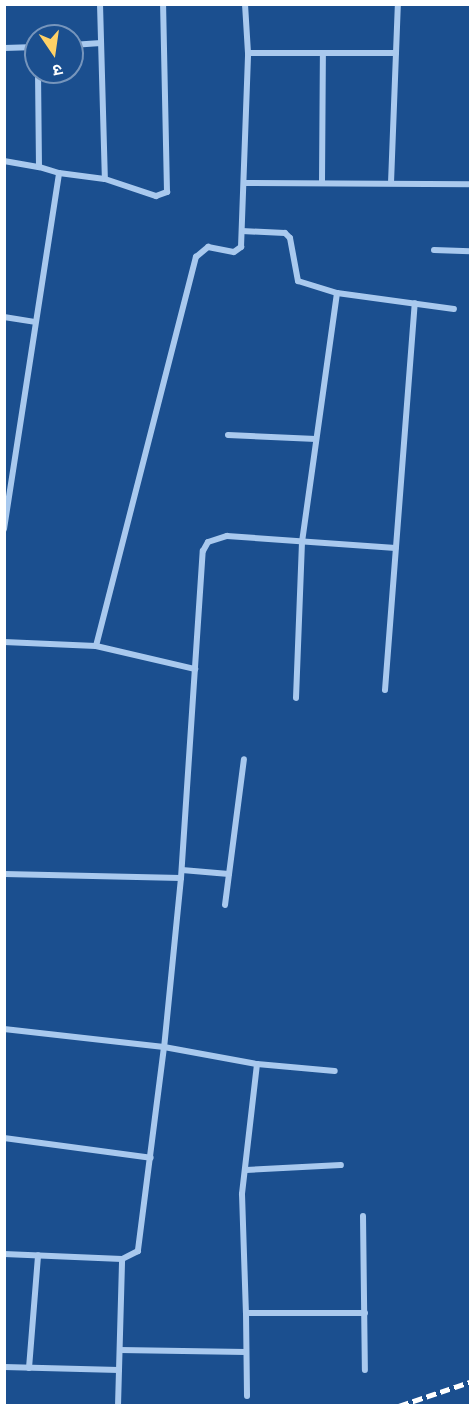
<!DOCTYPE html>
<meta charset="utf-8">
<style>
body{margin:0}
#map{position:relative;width:475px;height:1410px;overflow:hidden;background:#1b4f8f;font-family:"Fira Sans","Noto Sans Devanagari",sans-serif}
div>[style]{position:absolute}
.minor>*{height:6px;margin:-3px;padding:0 3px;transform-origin:3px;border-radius:3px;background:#a9c9ee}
.rail>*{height:4.5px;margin-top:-2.25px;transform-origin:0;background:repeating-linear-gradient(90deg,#fff 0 10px,transparent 0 14.5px)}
span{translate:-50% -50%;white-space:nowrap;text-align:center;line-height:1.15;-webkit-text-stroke:6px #1b4f8f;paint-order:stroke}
.frame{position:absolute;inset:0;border:6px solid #fff;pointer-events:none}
.north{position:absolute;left:24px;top:24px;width:60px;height:60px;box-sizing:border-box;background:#1b4f8f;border:2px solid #7695bc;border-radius:50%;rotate:167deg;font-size:16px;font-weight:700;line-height:24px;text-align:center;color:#fff}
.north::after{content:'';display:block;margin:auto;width:21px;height:27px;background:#ffd166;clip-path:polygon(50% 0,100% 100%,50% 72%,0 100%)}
</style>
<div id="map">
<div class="minor">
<div style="left:100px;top:4px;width:175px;rotate:88.4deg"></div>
<div style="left:72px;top:45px;width:29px;rotate:-4deg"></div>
<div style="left:4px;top:48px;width:32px;rotate:-2deg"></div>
<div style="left:248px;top:53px;width:148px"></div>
<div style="left:4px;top:161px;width:36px;rotate:10deg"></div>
<div style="left:59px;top:173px;width:46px;rotate:7.4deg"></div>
<div style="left:105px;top:179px;width:54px;rotate:18.4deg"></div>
<div style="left:156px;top:196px;width:12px;rotate:-20deg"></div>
<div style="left:167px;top:192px;width:188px;rotate:-91.2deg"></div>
<div style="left:322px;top:182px;width:129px;rotate:-89.6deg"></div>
<div style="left:244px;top:183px;width:226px;rotate:0.3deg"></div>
<div style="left:391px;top:183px;width:179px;rotate:-87.8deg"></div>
<div style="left:242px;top:231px;width:43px;rotate:2.7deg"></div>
<div style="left:285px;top:233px;width:7px;rotate:45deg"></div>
<div style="left:290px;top:238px;width:44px;rotate:79.5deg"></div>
<div style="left:298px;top:281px;width:41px;rotate:17.1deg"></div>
<div style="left:337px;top:293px;width:251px;rotate:98deg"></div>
<div style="left:302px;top:542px;width:156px;rotate:92.2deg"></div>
<div style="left:434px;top:250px;width:36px;rotate:2deg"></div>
<div style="left:337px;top:293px;width:118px;rotate:7.8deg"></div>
<div style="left:4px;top:317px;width:31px;rotate:9deg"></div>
<div style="left:228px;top:435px;width:88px;rotate:2.6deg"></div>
<div style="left:4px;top:529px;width:360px;rotate:-81.2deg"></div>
<div style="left:59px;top:173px;width:21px;rotate:-163deg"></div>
<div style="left:39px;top:167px;width:95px;rotate:-90.6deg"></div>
<div style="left:4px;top:642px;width:92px;rotate:2.5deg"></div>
<div style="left:96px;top:646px;width:402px;rotate:-75.6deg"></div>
<div style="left:196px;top:257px;width:16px;rotate:-40deg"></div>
<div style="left:208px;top:247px;width:26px;rotate:11deg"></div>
<div style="left:234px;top:252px;width:9px;rotate:-36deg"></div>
<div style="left:241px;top:247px;width:194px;rotate:-87.9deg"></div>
<div style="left:248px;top:53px;width:49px;rotate:-93.5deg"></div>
<div style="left:96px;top:646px;width:102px;rotate:13.1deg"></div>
<div style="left:385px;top:690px;width:388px;rotate:-85.6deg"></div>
<div style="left:182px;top:870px;width:47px;rotate:4.9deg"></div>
<div style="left:4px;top:874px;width:177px;rotate:1.3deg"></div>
<div style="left:181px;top:878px;width:328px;rotate:-86.2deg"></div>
<div style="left:203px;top:551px;width:10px;rotate:-61deg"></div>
<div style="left:208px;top:542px;width:20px;rotate:-18deg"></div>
<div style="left:227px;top:536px;width:169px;rotate:4.1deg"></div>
<div style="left:181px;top:878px;width:170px;rotate:95.7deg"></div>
<div style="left:164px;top:1047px;width:95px;rotate:10.4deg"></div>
<div style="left:257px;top:1064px;width:131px;rotate:96.6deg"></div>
<div style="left:242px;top:1194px;width:119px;rotate:88.1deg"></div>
<div style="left:246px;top:1313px;width:119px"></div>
<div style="left:225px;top:905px;width:147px;rotate:-82.6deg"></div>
<div style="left:4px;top:1029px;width:161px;rotate:6.4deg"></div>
<div style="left:164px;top:1047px;width:206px;rotate:97.3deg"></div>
<div style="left:138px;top:1251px;width:18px;rotate:153deg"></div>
<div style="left:122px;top:1259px;width:118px;rotate:-177.6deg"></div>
<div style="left:257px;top:1064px;width:78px;rotate:5.1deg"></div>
<div style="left:4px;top:1138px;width:148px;rotate:7.7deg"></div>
<div style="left:246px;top:1170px;width:95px;rotate:-3deg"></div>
<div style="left:363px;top:1216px;width:154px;rotate:89.3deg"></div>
<div style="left:246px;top:1313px;width:83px;rotate:89.3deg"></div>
<div style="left:120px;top:1350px;width:126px;rotate:0.9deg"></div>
<div style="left:4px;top:1367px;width:115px;rotate:1.5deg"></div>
<div style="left:29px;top:1368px;width:113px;rotate:-85.4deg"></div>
<div style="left:118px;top:1406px;width:147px;rotate:-88.4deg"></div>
</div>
<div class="rail">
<div style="left:399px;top:1406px;width:75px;rotate:-18.7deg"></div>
</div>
<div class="frame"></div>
<div class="north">उ</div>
</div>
